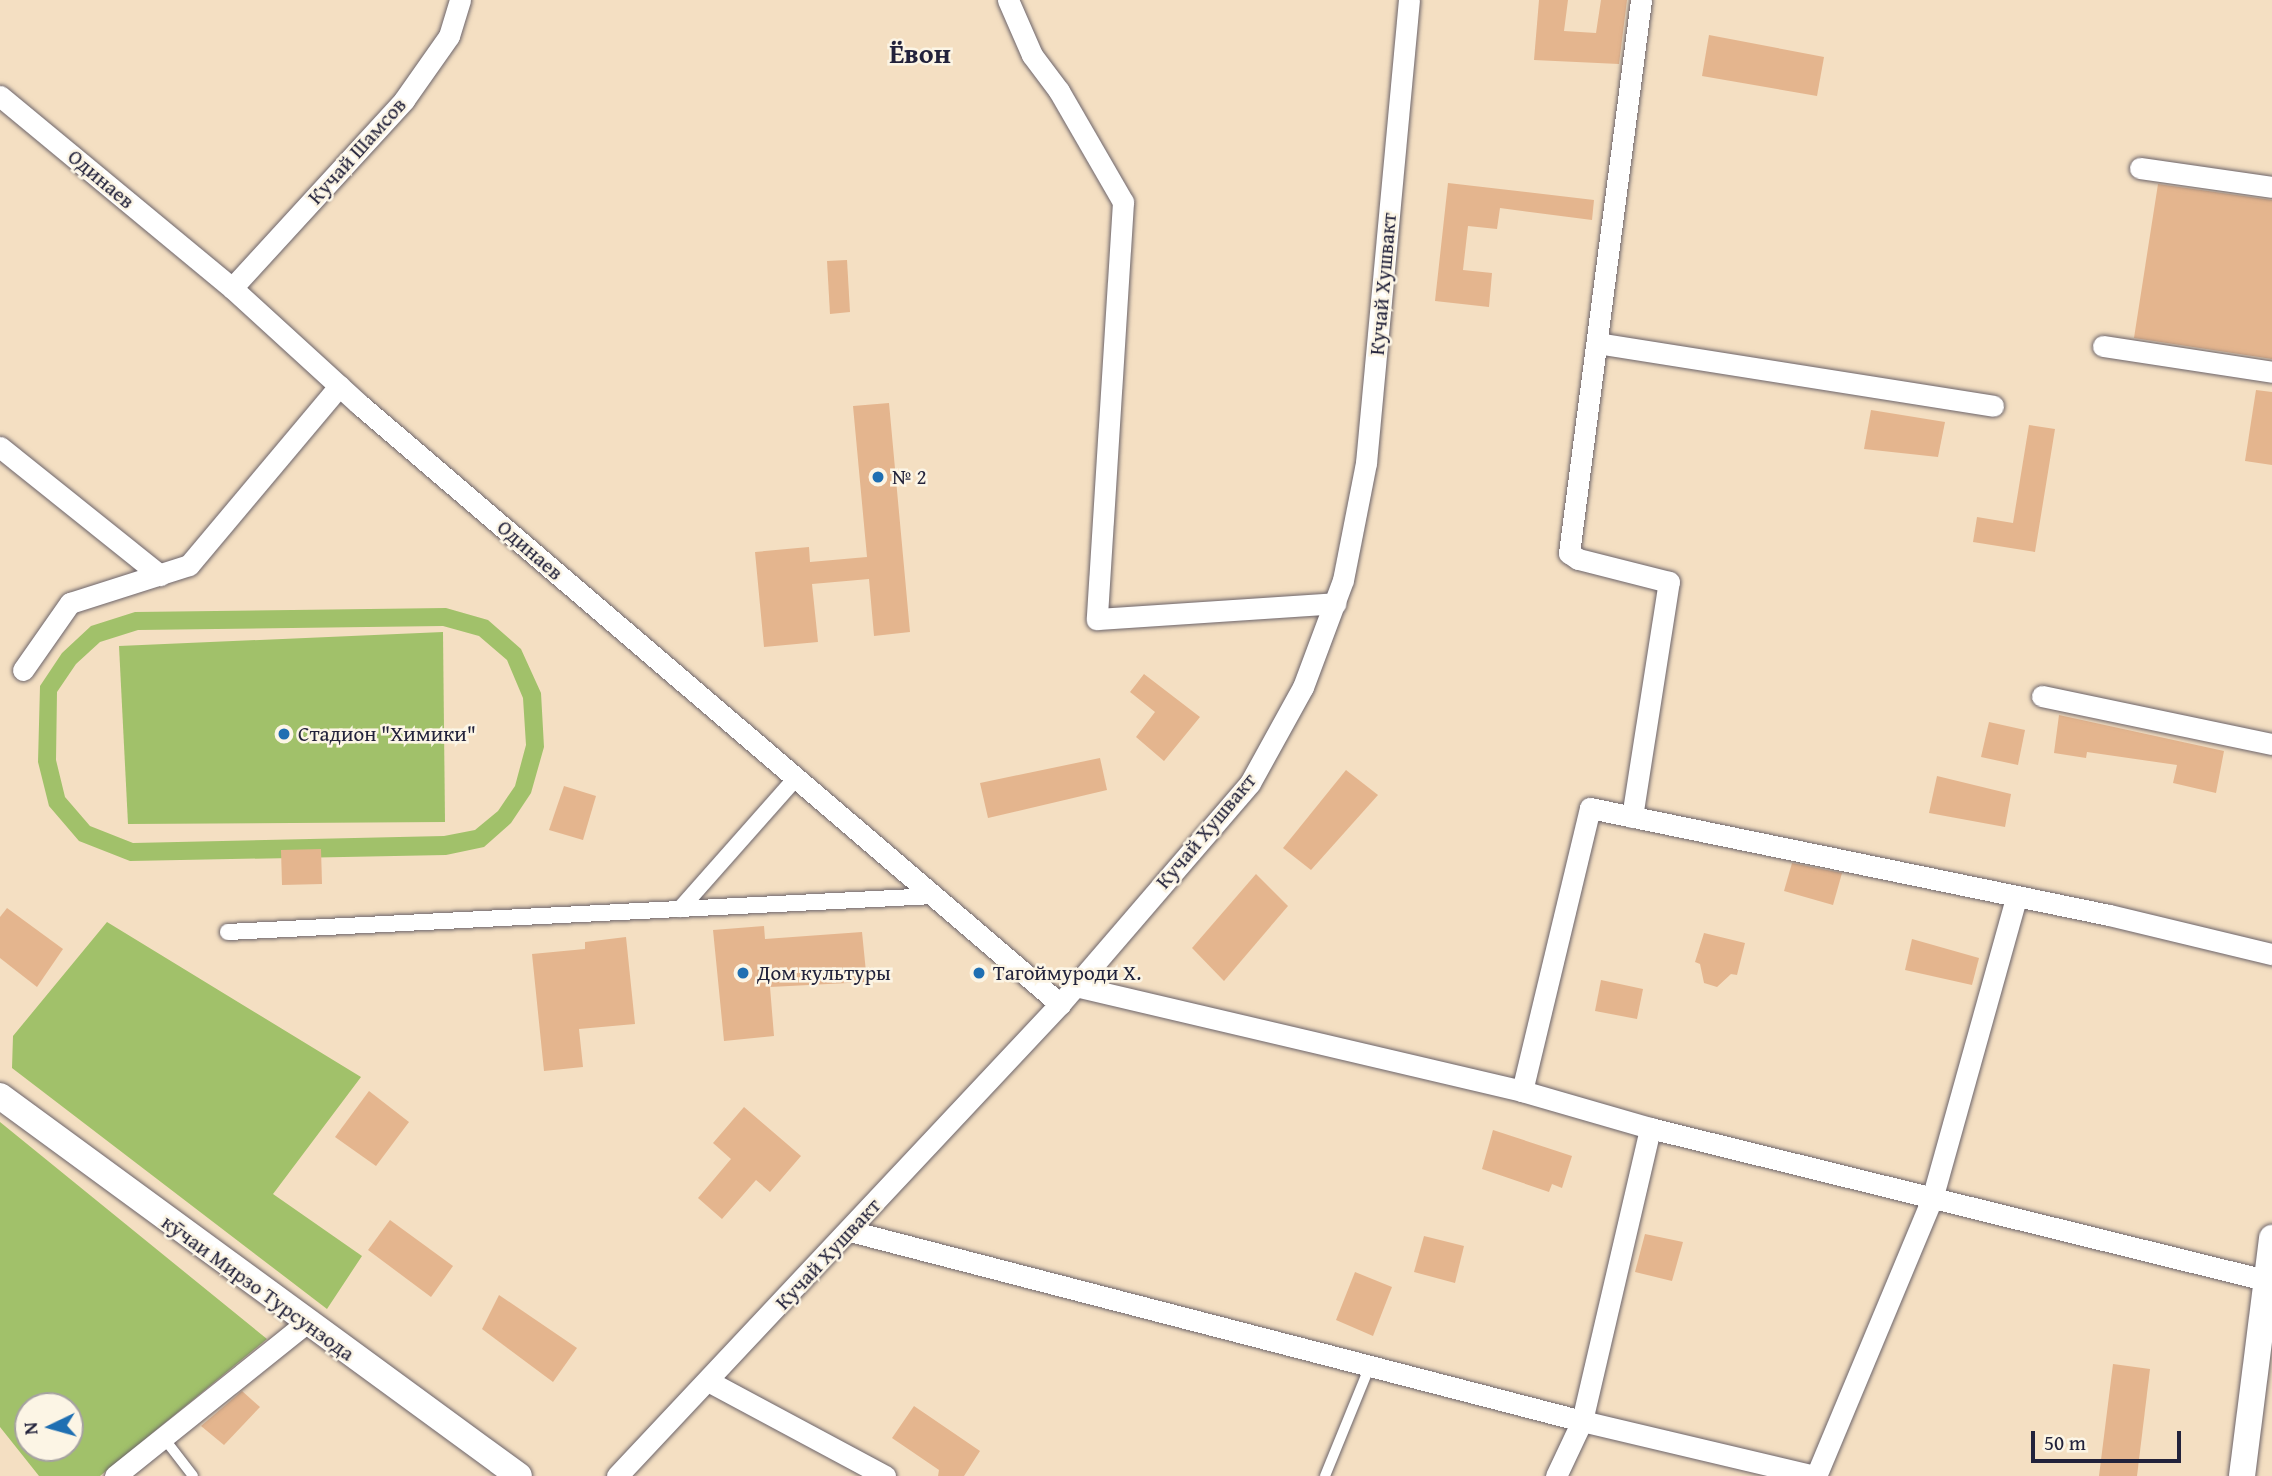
<!DOCTYPE html>
<meta charset="utf-8">
<style>
body{margin:0}
#map{position:relative;width:2272px;height:1476px;overflow:hidden;background:#f4dfc2;font-family:"Gentium Book Plus",serif}
div>[style]{position:absolute}
.green>*{inset:0;background:#a1c16a}
.building>*{inset:0;background:#e4b58e}
.roads{filter:drop-shadow(0 0 2px #6c646a) drop-shadow(0 0 2px #6c646a)}
.service>*{height:10px;margin:-5px;padding:0 5px;transform-origin:5px;border-radius:5px;background:#fff}
.pedestrian>*{height:16px;margin:-8px;padding:0 8px;transform-origin:8px;border-radius:8px;background:#fff}
.minor>*{height:21px;margin:-10.5px;padding:0 10.5px;transform-origin:10.5px;border-radius:10.5px;background:#fff}
.tertiary>*{height:26px;margin:-13px;padding:0 13px;transform-origin:13px;border-radius:13px;background:#fff}
.dots>*{width:19px;height:19px;translate:-50% -50%;box-sizing:border-box;border:4px solid #fcf5e5;border-radius:50%}
span{translate:-50% -50%;white-space:nowrap;text-align:center;line-height:1.15;-webkit-text-stroke:5px #fcf5e5;paint-order:stroke}
.street-label{font-size:21px;color:#22223b}
.poi-label{font-size:21px;color:#22223b}
.left{translate:0 -50%;text-align:left}
.district-label{font-size:28px;color:#22223b;font-weight:700}
.north{position:absolute;left:14px;top:1392px;width:70px;height:70px;box-sizing:border-box;background:#fcf5e5;border:2px solid #a5a1a1;border-radius:50%;rotate:265deg;font-size:19px;font-weight:700;line-height:28px;text-align:center;color:#22223b}
.north::after{content:'';display:block;margin:auto;width:24px;height:32px;background:#1f6fb2;clip-path:polygon(50% 0,100% 100%,50% 72%,0 100%)}
.scale{position:absolute;left:2031px;top:1431px;width:150px;height:32px;box-sizing:border-box;border:4px solid #22223b;border-top:0;padding-left:9px;font-size:21px;line-height:24px;white-space:nowrap;color:#22223b;-webkit-text-stroke:5px #fcf5e5;paint-order:stroke}
</style>
<div id="map">
<div class="green">
<div style="clip-path:polygon(evenodd,446px 608px,488px 620px,521px 649px,541px 693px,544px 747px,531px 793px,511px 823px,484px 847px,446px 855px,130px 861px,79px 841px,49px 806px,38px 762px,40px 686px,62px 653px,91px 626px,135px 612px,446px 608px,443px 626px,479px 636px,507px 660px,523px 698px,526px 745px,515px 786px,498px 811px,475px 830px,444px 836px,133px 843px,90px 826px,65px 797px,56px 760px,57px 692px,76px 664px,100px 642px,138px 630px,443px 626px)"></div>
<div style="clip-path:polygon(443px 632px,445px 822px,128px 824px,119px 646px)"></div>
<div style="clip-path:polygon(107px 922px,361px 1077px,273px 1194px,362px 1256px,327px 1309px,12px 1068px,13px 1036px)"></div>
<div style="clip-path:polygon(evenodd,0 1122px,267px 1339px,100px 1476px,39px 1476px,0 1427px,0 1122px,28px 1406px,70px 1406px,70px 1448px,28px 1448px,28px 1406px)"></div>
</div>
<div class="building">
<div style="clip-path:polygon(1539px 0,1568px 0,1564px 31px,1596px 33px,1601px 0,1627px 0,1619px 64px,1534px 60px)"></div>
<div style="clip-path:polygon(1709px 35px,1824px 57px,1817px 96px,1702px 76px)"></div>
<div style="clip-path:polygon(1448px 183px,1594px 200px,1592px 220px,1500px 208px,1497px 229px,1468px 226px,1463px 270px,1492px 273px,1489px 307px,1435px 301px)"></div>
<div style="clip-path:polygon(2158px 184px,2272px 200px,2272px 359px,2134px 338px)"></div>
<div style="clip-path:polygon(847px 260px,850px 312px,830px 314px,827px 261px)"></div>
<div style="clip-path:polygon(2256px 390px,2272px 392px,2272px 465px,2245px 461px)"></div>
<div style="clip-path:polygon(889px 403px,910px 632px,874px 636px,869px 579px,812px 584px,818px 642px,764px 647px,755px 552px,809px 547px,810px 562px,867px 557px,853px 406px)"></div>
<div style="clip-path:polygon(1871px 410px,1945px 422px,1938px 457px,1864px 449px)"></div>
<div style="clip-path:polygon(2029px 425px,2055px 429px,2035px 552px,1973px 542px,1977px 517px,2013px 523px)"></div>
<div style="clip-path:polygon(1144px 674px,1200px 717px,1164px 761px,1136px 737px,1155px 712px,1130px 692px)"></div>
<div style="clip-path:polygon(2059px 715px,2224px 751px,2216px 793px,2173px 783px,2177px 765px,2087px 752px,2086px 758px,2054px 753px)"></div>
<div style="clip-path:polygon(1989px 722px,2025px 730px,2018px 765px,1981px 757px)"></div>
<div style="clip-path:polygon(1100px 758px,1107px 790px,988px 818px,980px 783px)"></div>
<div style="clip-path:polygon(1346px 770px,1378px 795px,1311px 870px,1283px 848px)"></div>
<div style="clip-path:polygon(1937px 776px,2011px 794px,2005px 827px,1929px 813px)"></div>
<div style="clip-path:polygon(564px 786px,596px 796px,583px 840px,549px 830px)"></div>
<div style="clip-path:polygon(321px 849px,322px 884px,282px 885px,281px 850px)"></div>
<div style="clip-path:polygon(1792px 863px,1842px 873px,1833px 905px,1784px 891px)"></div>
<div style="clip-path:polygon(1256px 874px,1288px 906px,1224px 981px,1192px 948px)"></div>
<div style="clip-path:polygon(7px 908px,63px 949px,37px 987px,0 958px,0 917px)"></div>
<div style="clip-path:polygon(764px 926px,765px 939px,862px 932px,867px 982px,770px 987px,774px 1036px,724px 1041px,713px 930px)"></div>
<div style="clip-path:polygon(1704px 933px,1745px 943px,1737px 975px,1731px 974px,1717px 987px,1704px 983px,1700px 964px,1695px 962px)"></div>
<div style="clip-path:polygon(626px 937px,635px 1024px,579px 1029px,583px 1067px,544px 1071px,532px 954px,585px 949px,585px 942px)"></div>
<div style="clip-path:polygon(1912px 939px,1979px 958px,1972px 985px,1905px 970px)"></div>
<div style="clip-path:polygon(1601px 980px,1643px 989px,1637px 1019px,1595px 1011px)"></div>
<div style="clip-path:polygon(369px 1091px,409px 1122px,376px 1166px,335px 1137px)"></div>
<div style="clip-path:polygon(744px 1107px,801px 1156px,770px 1192px,756px 1180px,722px 1219px,698px 1198px,731px 1159px,713px 1143px)"></div>
<div style="clip-path:polygon(1493px 1130px,1572px 1156px,1562px 1188px,1552px 1184px,1549px 1192px,1482px 1169px)"></div>
<div style="clip-path:polygon(390px 1220px,453px 1266px,431px 1297px,368px 1250px)"></div>
<div style="clip-path:polygon(1645px 1234px,1683px 1242px,1672px 1281px,1635px 1272px)"></div>
<div style="clip-path:polygon(1424px 1236px,1464px 1246px,1455px 1283px,1414px 1272px)"></div>
<div style="clip-path:polygon(1355px 1272px,1392px 1287px,1373px 1336px,1336px 1320px)"></div>
<div style="clip-path:polygon(499px 1295px,577px 1348px,553px 1382px,482px 1329px)"></div>
<div style="clip-path:polygon(2113px 1364px,2150px 1369px,2137px 1476px,2099px 1476px)"></div>
<div style="clip-path:polygon(242px 1391px,260px 1407px,224px 1445px,201px 1426px)"></div>
<div style="clip-path:polygon(914px 1406px,980px 1451px,964px 1476px,938px 1476px,939px 1470px,892px 1438px)"></div>
</div>
<div class="roads">
<div class="service">
<div style="left:163px;top:1437px;width:49px;rotate:52.4deg"></div>
<div style="left:1325px;top:1476px;width:119px;rotate:-67.8deg"></div>
</div>
<div class="pedestrian">
<div style="left:680px;top:909px;width:175px;rotate:-48.5deg"></div>
<div style="left:228px;top:932px;width:706px;rotate:-2.92deg"></div>
</div>
<div class="minor">
<div style="left:1008px;top:0;width:60px;rotate:66.4deg"></div>
<div style="left:1032px;top:55px;width:45px;rotate:53.1deg"></div>
<div style="left:1059px;top:91px;width:128px;rotate:60deg"></div>
<div style="left:1123px;top:202px;width:418px;rotate:93.6deg"></div>
<div style="left:1097px;top:619px;width:239px;rotate:-3.8deg"></div>
<div style="left:0;top:96px;width:301px;rotate:39.6deg"></div>
<div style="left:232px;top:288px;width:172px;rotate:42.4deg"></div>
<div style="left:359px;top:404px;width:923px;rotate:40.56deg"></div>
<div style="left:2140px;top:168px;width:133px;rotate:8.2deg"></div>
<div style="left:232px;top:288px;width:255px;rotate:-47.5deg"></div>
<div style="left:404px;top:100px;width:78px;rotate:-54.9deg"></div>
<div style="left:449px;top:36px;width:38px;rotate:-73deg"></div>
<div style="left:1597px;top:343px;width:401px;rotate:9deg"></div>
<div style="left:2103px;top:346px;width:171px;rotate:8.7deg"></div>
<div style="left:0;top:447px;width:205px;rotate:38.7deg"></div>
<div style="left:23px;top:670px;width:82px;rotate:-55deg"></div>
<div style="left:70px;top:603px;width:125px;rotate:-17.7deg"></div>
<div style="left:189px;top:565px;width:234px;rotate:-50deg"></div>
<div style="left:2042px;top:696px;width:235px;rotate:11.8deg"></div>
<div style="left:1632px;top:817px;width:238px;rotate:-81.1deg"></div>
<div style="left:1669px;top:582px;width:94px;rotate:-165.8deg"></div>
<div style="left:1578px;top:559px;width:11px;rotate:-146deg"></div>
<div style="left:1569px;top:553px;width:558px;rotate:-82.58deg"></div>
<div style="left:1075px;top:986px;width:459px;rotate:13.2deg"></div>
<div style="left:1522px;top:1091px;width:133px;rotate:16.1deg"></div>
<div style="left:1650px;top:1128px;width:634px;rotate:13.88deg"></div>
<div style="left:1522px;top:1091px;width:291px;rotate:-76.5deg"></div>
<div style="left:1590px;top:808px;width:530px;rotate:11.65deg"></div>
<div style="left:2109px;top:915px;width:168px;rotate:13.5deg"></div>
<div style="left:850px;top:1231px;width:756px;rotate:14.55deg"></div>
<div style="left:1582px;top:1421px;width:239px;rotate:13.3deg"></div>
<div style="left:708px;top:1381px;width:201px;rotate:28.2deg"></div>
<div style="left:115px;top:1476px;width:243px;rotate:-38.7deg"></div>
<div style="left:617px;top:1476px;width:647px;rotate:-46.82deg"></div>
<div style="left:1060px;top:1004px;width:291px;rotate:-49.3deg"></div>
<div style="left:1250px;top:783px;width:110px;rotate:-61.1deg"></div>
<div style="left:1303px;top:687px;width:114px;rotate:-69.5deg"></div>
<div style="left:1343px;top:580px;width:119px;rotate:-78.9deg"></div>
<div style="left:1366px;top:463px;width:465px;rotate:-84.7deg"></div>
<div style="left:1556px;top:1476px;width:61px;rotate:-64.7deg"></div>
<div style="left:1582px;top:1421px;width:301px;rotate:-76.9deg"></div>
<div style="left:1816px;top:1476px;width:300px;rotate:-67.3deg"></div>
<div style="left:1932px;top:1199px;width:312px;rotate:-74.4deg"></div>
</div>
<div class="tertiary">
<div style="left:0;top:1096px;width:643px;rotate:36.21deg"></div>
<div style="left:2242px;top:1476px;width:240px;rotate:-82.8deg"></div>
</div>
</div>
<div class="dots">
<div style="left:878px;top:477px;background:#1f6fb2"></div>
<div style="left:284px;top:734px;background:#1f6fb2"></div>
<div style="left:743px;top:973px;background:#1f6fb2"></div>
<div style="left:979px;top:973px;background:#1f6fb2"></div>
</div>
<div class="street-label">
<span style="left:357px;top:151px;rotate:-48deg">Кучай Шамсов</span>
<span style="left:101px;top:179px;rotate:40deg">Одинаев</span>
<span style="left:1383px;top:284px;rotate:-85deg">Кучай Хушвакт</span>
<span style="left:530px;top:550px;rotate:41deg">Одинаев</span>
<span style="left:1206px;top:831px;rotate:-50deg">Кучай Хушвакт</span>
<span style="left:828px;top:1254px;rotate:-47deg">Кучай Хушвакт</span>
<span style="left:258px;top:1288px;rotate:36deg">кӯчаи Мирзо Турсунзода</span>
</div>
<div class="poi-label">
<span class="left" style="left:892px;top:477px">№ 2</span>
<span class="left" style="left:298px;top:734px">Стадион "Химики"</span>
<span class="left" style="left:757px;top:973px">Дом культуры</span>
<span class="left" style="left:993px;top:973px">Тагоймуроди Х.</span>
</div>
<div class="district-label">
<span style="left:920px;top:53px">Ёвон</span>
</div>
<div class="north">N</div>
<div class="scale">50 m</div>
</div>
